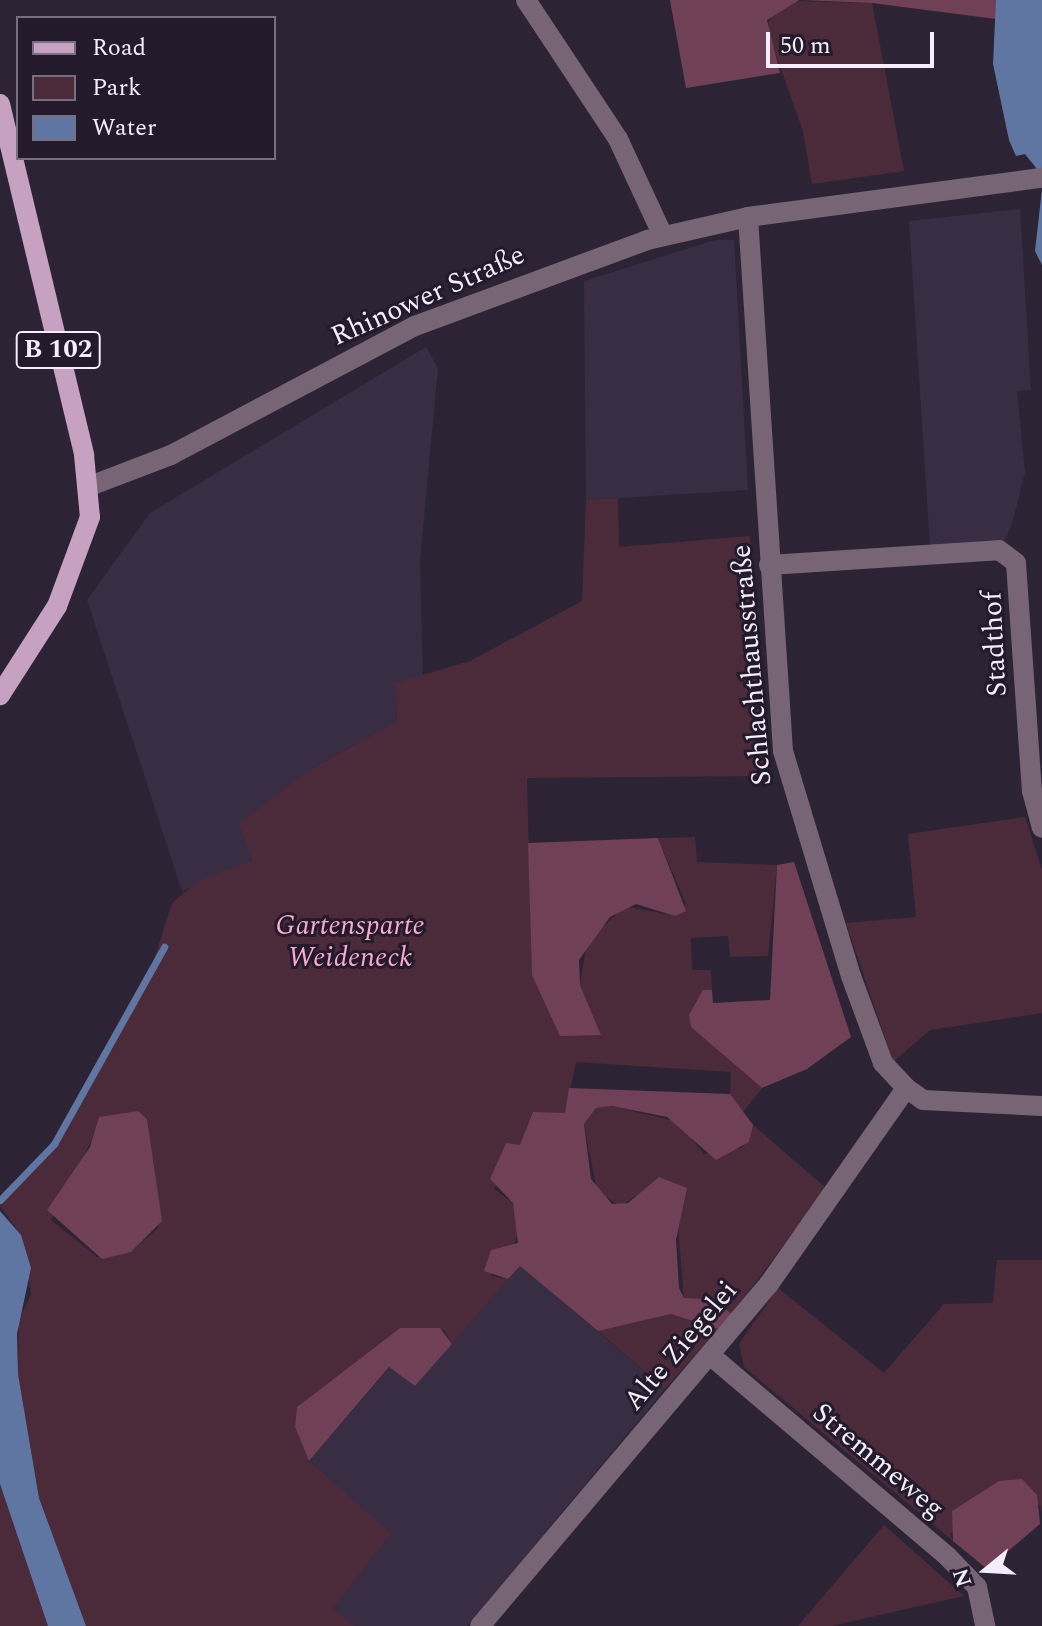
<!DOCTYPE html>
<meta charset="utf-8">
<style>
body{margin:0}
#map{position:relative;width:1042px;height:1626px;overflow:hidden;background:#2c2435;font-family:Spectral,serif}
div>[style]{position:absolute}
.built>*{inset:0;background:#382d43}
.green>*{inset:0;background:#4b2b3a}
.forest>*{inset:0;background:#704056}
.water>*{inset:0;background:#6076a2}
.stream>*{height:7px;margin:-3.5px;padding:0 3.5px;transform-origin:3.5px;border-radius:3.5px;background:#6076a2}
.minor>*{height:20px;margin:-10px;padding:0 10px;transform-origin:10px;border-radius:10px;background:#776575}
.primary>*{height:20px;margin:-10px;padding:0 10px;transform-origin:10px;border-radius:10px;background:#c6a1c2}
span{translate:-50% -50%;white-space:nowrap;text-align:center;line-height:1.15;-webkit-text-stroke:6px #231b2b;paint-order:stroke}
.shield-label span{padding:2px 6px;background:#231b2b;border:2px solid;border-radius:6px;-webkit-text-stroke-width:0}
.shield-label{font-size:26px;color:#f3eef9;font-weight:700}
.street-label{font-size:28px;color:#f3eef9}
.park-label{font-size:28px;color:#f9a9cd;font-style:italic}
.legend{position:absolute;left:16px;top:16px;width:260px;height:144px;box-sizing:border-box;background:#231b2b;border:2px solid #766f7d;margin:0;padding:10px 14px;list-style:none;font-size:24px;color:#f3eef9}
.legend li{display:flex;align-items:center;gap:16px;height:40px}
.legend b{width:40px;border:2px solid #766f7d}
.north{position:absolute;left:946px;top:1530px;width:80px;height:80px;-webkit-text-stroke:6px #231b2b;paint-order:stroke;rotate:252deg;font-size:22px;font-weight:700;line-height:32px;text-align:center;color:#f3eef9}
.north::after{content:'';display:block;margin:auto;width:28px;height:36px;background:#f3eef9;clip-path:polygon(50% 0,100% 100%,50% 72%,0 100%)}
.scale{position:absolute;left:766px;top:32px;width:168px;height:36px;box-sizing:border-box;border:4px solid #f3eef9;border-top:0;padding-left:10px;font-size:24px;line-height:28px;white-space:nowrap;color:#f3eef9;-webkit-text-stroke:6px #231b2b;paint-order:stroke}
</style>
<div id="map">
<div class="built">
<div style="clip-path:polygon(1020px 209px,1031px 390px,1017px 391px,1025px 473px,1012px 524px,1003px 544px,930px 547px,909px 221px)"></div>
<div style="clip-path:polygon(715px 240px,734px 240px,748px 490px,586px 500px,584px 281px)"></div>
<div style="clip-path:polygon(426px 347px,438px 368px,420px 560px,423px 680px,395px 683px,397px 721px,305px 773px,240px 823px,252px 861px,182px 891px,87px 600px,150px 513px)"></div>
<div style="clip-path:polygon(520px 1265px,665px 1389px,467px 1626px,356px 1626px,333px 1608px,309px 1461px,390px 1367px,415px 1386px)"></div>
</div>
<div class="green">
<div style="clip-path:polygon(790px 1px,872px 3px,904px 171px,812px 184px,803px 131px,767px 30px,772px 11px)"></div>
<div style="clip-path:polygon(evenodd,618px 498px,619px 547px,750px 536px,767px 776px,527px 778px,532px 975px,601px 1035px,580px 985px,587px 942px,625px 906px,675px 916px,686px 904px,658px 838px,695px 837px,697px 862px,777px 865px,768px 956px,730px 957px,728px 936px,691px 938px,692px 970px,711px 970px,712px 990px,703px 990px,691px 1027px,762px 1088px,741px 1114px,730px 1094px,731px 1072px,576px 1062px,565px 1113px,520px 1145px,494px 1189px,513px 1203px,519px 1231px,513px 1247px,499px 1247px,491px 1276px,508px 1279px,452px 1344px,444px 1330px,400px 1328px,297px 1407px,295px 1427px,309px 1461px,391px 1533px,333px 1608px,356px 1626px,86px 1626px,39px 1498px,18px 1374px,19px 1320px,31px 1294px,21px 1235px,0 1206px,52px 1144px,153px 963px,172px 903px,198px 881px,252px 861px,239px 823px,305px 773px,397px 721px,395px 683px,470px 661px,582px 601px,586px 500px,618px 498px,147px 1119px,158px 1228px,131px 1252px,97px 1257px,51px 1220px,98px 1128px,147px 1119px)"></div>
<div style="clip-path:polygon(1025px 817px,1042px 870px,1042px 1013px,930px 1030px,893px 1062px,846px 923px,916px 917px,908px 834px)"></div>
<div style="clip-path:polygon(612px 1106px,678px 1122px,704px 1154px,742px 1148px,753px 1125px,826px 1188px,732px 1314px,710px 1299px,684px 1298px,678px 1226px,636px 1196px,620px 1206px,597px 1191px,584px 1124px,596px 1108px)"></div>
<div style="clip-path:polygon(997px 1260px,1042px 1260px,1042px 1513px,1040px 1505px,950px 1533px,953px 1541px,744px 1367px,739px 1344px,778px 1288px,884px 1373px,944px 1304px,993px 1303px)"></div>
<div style="clip-path:polygon(671px 1314px,718px 1329px,665px 1389px,598px 1331px)"></div>
<div style="clip-path:polygon(0 1484px,46px 1620px,48px 1626px,0 1626px)"></div>
<div style="clip-path:polygon(884px 1525px,964px 1596px,831px 1626px,798px 1626px)"></div>
</div>
<div class="forest">
<div style="clip-path:polygon(670px 0,799px 0,767px 20px,780px 73px,686px 88px)"></div>
<div style="clip-path:polygon(801px 0,996px 0,996px 19px,872px 3px)"></div>
<div style="clip-path:polygon(658px 838px,686px 911px,675px 916px,636px 904px,610px 917px,579px 960px,580px 985px,601px 1035px,560px 1036px,532px 975px,528px 843px)"></div>
<div style="clip-path:polygon(794px 862px,851px 1037px,807px 1069px,762px 1088px,691px 1027px,689px 1015px,703px 990px,712px 990px,713px 1003px,770px 1000px,777px 865px)"></div>
<div style="clip-path:polygon(569px 1088px,730px 1094px,753px 1125px,749px 1142px,716px 1160px,667px 1117px,612px 1106px,596px 1108px,584px 1124px,591px 1179px,612px 1204px,628px 1203px,659px 1177px,687px 1188px,676px 1240px,679px 1288px,684px 1298px,710px 1299px,732px 1314px,718px 1329px,671px 1314px,598px 1331px,520px 1266px,508px 1279px,484px 1271px,491px 1250px,518px 1243px,513px 1203px,490px 1179px,506px 1143px,520px 1145px,533px 1112px,565px 1113px)"></div>
<div style="clip-path:polygon(138px 1111px,147px 1119px,162px 1221px,131px 1252px,102px 1259px,47px 1210px,90px 1147px,99px 1117px)"></div>
<div style="clip-path:polygon(400px 1328px,440px 1328px,452px 1344px,415px 1386px,389px 1367px,309px 1461px,295px 1427px,297px 1407px)"></div>
<div style="clip-path:polygon(1022px 1479px,1037px 1495px,1040px 1524px,987px 1569px,953px 1541px,952px 1511px,999px 1481px)"></div>
</div>
<div class="water">
<div style="clip-path:polygon(996px 0,1042px 0,1042px 265px,1035px 251px,1042px 189px,1037px 169px,1025px 154px,1016px 156px,1009px 140px,993px 64px)"></div>
<div style="clip-path:polygon(0 1211px,21px 1235px,31px 1268px,17px 1334px,18px 1374px,39px 1498px,86px 1626px,48px 1626px,0 1484px)"></div>
</div>
<div class="stream">
<div style="left:0;top:1200px;width:78px;rotate:-46deg"></div>
<div style="left:54px;top:1144px;width:226px;rotate:-60.8deg"></div>
</div>
<div class="minor">
<div style="left:526px;top:0;width:167px;rotate:56.5deg"></div>
<div style="left:618px;top:139px;width:107px;rotate:65.1deg"></div>
<div style="left:748px;top:217px;width:535px;rotate:86.25deg"></div>
<div style="left:783px;top:751px;width:235px;rotate:73.2deg"></div>
<div style="left:851px;top:976px;width:93px;rotate:69.8deg"></div>
<div style="left:883px;top:1063px;width:34px;rotate:47deg"></div>
<div style="left:906px;top:1088px;width:21px;rotate:35deg"></div>
<div style="left:923px;top:1100px;width:119px;rotate:2.9deg"></div>
<div style="left:90px;top:486px;width:87px;rotate:-20.9deg"></div>
<div style="left:171px;top:455px;width:276px;rotate:-27.9deg"></div>
<div style="left:415px;top:326px;width:247px;rotate:-20.3deg"></div>
<div style="left:647px;top:240px;width:104px;rotate:-12.8deg"></div>
<div style="left:748px;top:217px;width:297px;rotate:-7.6deg"></div>
<div style="left:769px;top:565px;width:230px;rotate:-3.7deg"></div>
<div style="left:999px;top:550px;width:21px;rotate:37deg"></div>
<div style="left:1016px;top:563px;width:229px;rotate:86deg"></div>
<div style="left:1032px;top:791px;width:38px;rotate:75deg"></div>
<div style="left:710px;top:1355px;width:311px;rotate:40.3deg"></div>
<div style="left:947px;top:1556px;width:43px;rotate:45.9deg"></div>
<div style="left:977px;top:1587px;width:40px;rotate:78deg"></div>
<div style="left:480px;top:1626px;width:448px;rotate:-49.8deg"></div>
<div style="left:769px;top:1284px;width:239px;rotate:-55deg"></div>
</div>
<div class="primary">
<div style="left:0;top:104px;width:361px;rotate:76.5deg"></div>
<div style="left:84px;top:455px;width:62px;rotate:84.5deg"></div>
<div style="left:90px;top:517px;width:95px;rotate:110.3deg"></div>
<div style="left:57px;top:606px;width:106px;rotate:122.6deg"></div>
</div>
<div class="shield-label">
<span style="left:58px;top:350px">B 102</span>
</div>
<div class="street-label">
<span style="left:428px;top:296px;rotate:-24deg">Rhinower Straße</span>
<span style="left:995px;top:644px;rotate:-93deg">Stadthof</span>
<span style="left:752px;top:665px;rotate:-95deg">Schlachthausstraße</span>
<span style="left:681px;top:1346px;rotate:-50deg">Alte Ziegelei</span>
<span style="left:878px;top:1461px;rotate:40deg">Stremmeweg</span>
</div>
<div class="park-label">
<span style="left:350px;top:942px">Gartensparte<br>Weideneck</span>
</div>
<ul class="legend">
<li><b style="height:10px;background:#c6a1c2"></b>Road</li>
<li><b style="height:22px;background:#4b2b3a"></b>Park</li>
<li><b style="height:22px;background:#6076a2"></b>Water</li>
</ul>
<div class="north">N</div>
<div class="scale">50 m</div>
</div>
